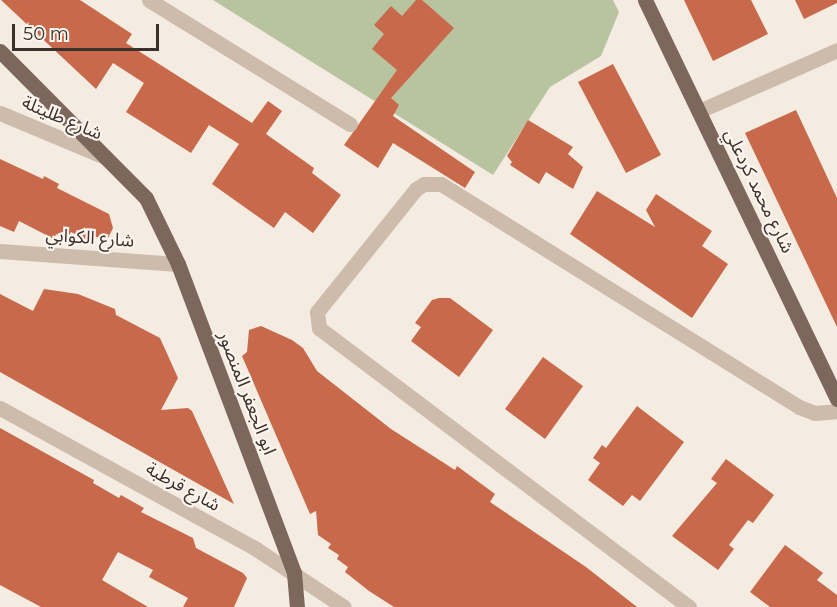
<!DOCTYPE html>
<meta charset="utf-8">
<style>
body{margin:0}
#map{position:relative;width:837px;height:607px;overflow:hidden;background:#f4ebe1;font-family:Montserrat,"Noto Sans Arabic",sans-serif}
div>[style]{position:absolute}
.green>*{inset:0;background:#b8c4a0}
.building>*{inset:0;background:#c8694b}
.minor>*{height:15px;margin:-7.5px;padding:0 7.5px;transform-origin:7.5px;border-radius:7.5px;background:#cdbbac}
.major>*{height:15px;margin:-7.5px;padding:0 7.5px;transform-origin:7.5px;border-radius:7.5px;background:#7d675c}
span{translate:-50% -50%;white-space:nowrap;text-align:center;line-height:1.15;-webkit-text-stroke:4.5px #fbf5ee;paint-order:stroke}
.street-label{font-size:18px;color:#3b302b}
.scale{position:absolute;left:12px;top:24px;width:147px;height:27px;box-sizing:border-box;border:3px solid #3b302b;border-top:0;padding-left:8px;font-size:18px;line-height:21px;white-space:nowrap;color:#3b302b;-webkit-text-stroke:4px #fbf5ee;paint-order:stroke}
</style>
<div id="map">
<div class="green">
<div style="clip-path:polygon(213px 0,613px 0,619px 12px,601px 56px,550px 87px,493px 175px)"></div>
</div>
<div class="building">
<div style="clip-path:polygon(1px 0,80px 0,132px 34px,126px 43px,252px 123px,268px 101px,282px 111px,266px 134px,314px 168px,312px 173px,341px 195px,313px 233px,285px 212px,274px 228px,212px 184px,239px 144px,209px 125px,191px 153px,126px 112px,144px 83px,113px 63px,96px 89px)"></div>
<div style="clip-path:polygon(416px 0,422px 0,454px 28px,391px 98px,399px 105px,393px 116px,475px 172px,465px 188px,393px 143px,378px 168px,344px 145px,397px 70px,372px 49px,384px 34px,374px 25px,391px 6px,402px 16px)"></div>
<div style="clip-path:polygon(684px 0,751px 0,768px 34px,713px 61px)"></div>
<div style="clip-path:polygon(795px 0,837px 0,837px 3px,804px 19px)"></div>
<div style="clip-path:polygon(613px 64px,661px 155px,626px 173px,578px 82px)"></div>
<div style="clip-path:polygon(796px 110px,837px 198px,837px 327px,745px 133px)"></div>
<div style="clip-path:polygon(528px 120px,573px 147px,568px 154px,583px 167px,573px 189px,546px 172px,539px 184px,510px 165px,512px 162px,507px 156px)"></div>
<div style="clip-path:polygon(0 159px,43px 179px,44px 176px,59px 184px,57px 188px,109px 214px,113px 228px,106px 242px,93px 235px,90px 242px,71px 232px,67px 239px,56px 234px,54px 239px,19px 221px,14px 232px,0 226px)"></div>
<div style="clip-path:polygon(597px 191px,655px 227px,646px 210px,656px 194px,712px 231px,702px 246px,728px 264px,692px 318px,570px 234px)"></div>
<div style="clip-path:polygon(44px 289px,78px 294px,115px 309px,116px 315px,160px 338px,178px 378px,161px 410px,188px 408px,192px 411px,234px 504px,0 372px,0 294px,33px 311px)"></div>
<div style="clip-path:polygon(439px 298px,450px 298px,493px 330px,459px 377px,411px 341px,421px 327px,415px 323px,432px 300px)"></div>
<div style="clip-path:polygon(261px 326px,292px 340px,303px 348px,317px 371px,391px 429px,455px 470px,457px 466px,495px 494px,490px 502px,586px 567px,637px 607px,394px 607px,369px 591px,345px 572px,348px 567px,337px 559px,339px 555px,328px 548px,331px 544px,318px 535px,316px 511px,310px 514px,242px 356px,247px 352px,249px 330px)"></div>
<div style="clip-path:polygon(543px 357px,583px 386px,545px 439px,505px 409px)"></div>
<div style="clip-path:polygon(637px 406px,684px 442px,640px 501px,632px 495px,623px 506px,588px 480px,600px 463px,593px 458px,602px 445px,606px 448px)"></div>
<div style="clip-path:polygon(0 428px,94px 480px,93px 483px,119px 498px,121px 495px,144px 508px,141px 512px,193px 538px,196px 548px,243px 573px,247px 578px,234px 607px,183px 607px,188px 598px,149px 577px,153px 570px,118px 552px,102px 580px,148px 607px,41px 607px,0 585px)"></div>
<div style="clip-path:polygon(726px 459px,774px 495px,753px 523px,748px 520px,729px 545px,734px 549px,718px 570px,672px 536px,717px 483px,711px 479px)"></div>
<div style="clip-path:polygon(785px 545px,823px 573px,817px 580px,837px 595px,837px 607px,770px 607px,750px 592px)"></div>
</div>
<div class="minor">
<div style="left:149px;top:0;width:236px;rotate:31.7deg"></div>
<div style="left:699px;top:111px;width:151px;rotate:-23.8deg"></div>
<div style="left:0;top:113px;width:114px;rotate:22.7deg"></div>
<div style="left:0;top:251px;width:178px;rotate:4.2deg"></div>
<div style="left:0;top:408px;width:292px;rotate:28.8deg"></div>
<div style="left:256px;top:549px;width:105px;rotate:33.4deg"></div>
<div style="left:689px;top:607px;width:463px;rotate:-143deg"></div>
<div style="left:319px;top:328px;width:16px;rotate:-97deg"></div>
<div style="left:317px;top:312px;width:158px;rotate:-51.2deg"></div>
<div style="left:416px;top:189px;width:9px;rotate:-32deg"></div>
<div style="left:424px;top:184px;width:17px"></div>
<div style="left:441px;top:184px;width:422px;rotate:31.9deg"></div>
<div style="left:799px;top:407px;width:17px;rotate:21deg"></div>
<div style="left:815px;top:413px;width:22px;rotate:-5deg"></div>
</div>
<div class="major">
<div style="left:645px;top:0;width:443px;rotate:64.3deg"></div>
<div style="left:0;top:51px;width:207px;rotate:45.2deg"></div>
<div style="left:146px;top:198px;width:73px;rotate:64.1deg"></div>
<div style="left:178px;top:264px;width:330px;rotate:69.4deg"></div>
<div style="left:294px;top:573px;width:34px;rotate:85deg"></div>
</div>
<div class="street-label">
<span style="left:62px;top:118px;rotate:23deg">شارع طليتلة</span>
<span style="left:759px;top:191px;rotate:64deg">شارع محمد كردعلي</span>
<span style="left:90px;top:238px;rotate:4deg">شارع الكوابي</span>
<span style="left:247px;top:393px;rotate:69deg">ابو الجعفر المنصور</span>
<span style="left:183px;top:487px;rotate:29deg">شارع قرطبة</span>
</div>
<div class="scale">50 m</div>
</div>
